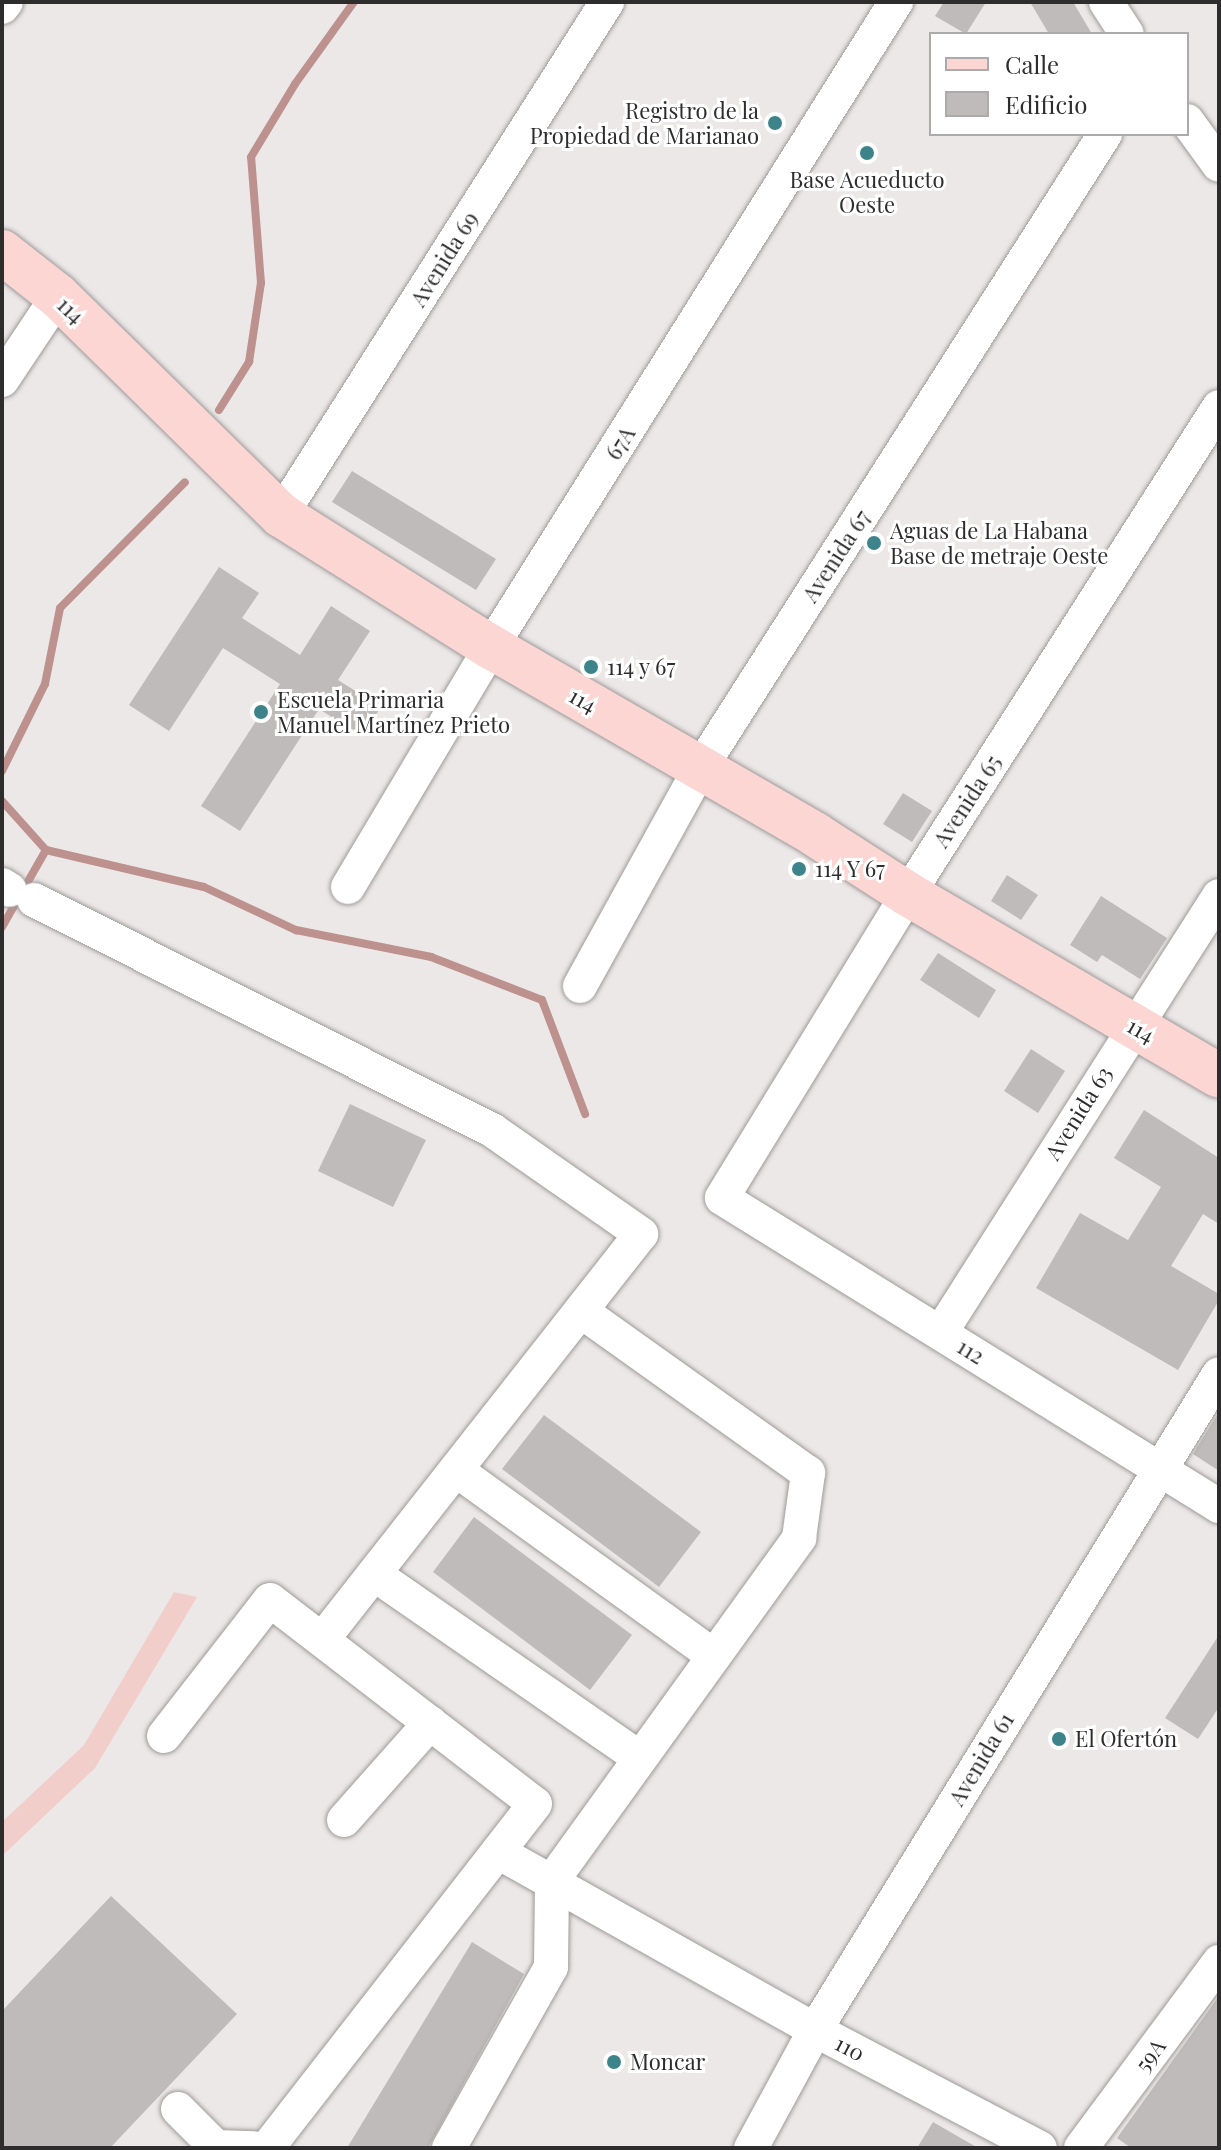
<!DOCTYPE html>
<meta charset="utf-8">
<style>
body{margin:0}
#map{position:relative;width:1221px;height:2150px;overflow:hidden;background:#ece8e7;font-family:"Playfair Display",serif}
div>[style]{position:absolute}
.green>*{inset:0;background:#f2cecb}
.stream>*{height:8px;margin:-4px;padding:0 4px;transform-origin:4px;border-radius:4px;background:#bd918e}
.building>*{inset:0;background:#bfbbbb}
.roads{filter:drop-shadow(0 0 2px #9e9a9a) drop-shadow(0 0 2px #9e9a9a)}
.minor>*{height:34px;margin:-17px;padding:0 17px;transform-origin:17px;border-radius:17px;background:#fff}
.major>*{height:44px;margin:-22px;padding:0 22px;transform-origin:22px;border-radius:22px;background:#fbd6d3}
.dots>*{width:22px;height:22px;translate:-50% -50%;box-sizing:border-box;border:4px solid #fff;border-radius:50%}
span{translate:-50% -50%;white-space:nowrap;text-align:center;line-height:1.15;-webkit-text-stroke:6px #fff;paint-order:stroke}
.poi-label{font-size:22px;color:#2e2d2d}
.right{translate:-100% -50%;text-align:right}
.left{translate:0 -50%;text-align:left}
.street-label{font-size:22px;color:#2e2d2d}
.frame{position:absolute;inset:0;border:4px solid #2e2d2d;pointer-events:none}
.legend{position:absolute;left:929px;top:32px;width:260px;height:104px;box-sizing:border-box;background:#fff;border:2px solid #ababab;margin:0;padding:10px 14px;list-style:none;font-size:24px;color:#2e2d2d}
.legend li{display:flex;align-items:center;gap:16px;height:40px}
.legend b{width:40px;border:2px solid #ababab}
</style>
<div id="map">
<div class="green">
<div style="clip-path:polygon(174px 1592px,197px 1597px,95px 1768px,2px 1856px,2px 1822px,84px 1745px)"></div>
</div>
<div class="stream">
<div style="left:219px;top:410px;width:57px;rotate:-58deg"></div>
<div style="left:249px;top:362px;width:80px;rotate:-81.4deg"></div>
<div style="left:261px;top:283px;width:126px;rotate:-94.5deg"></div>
<div style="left:251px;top:157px;width:85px;rotate:-58.9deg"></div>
<div style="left:295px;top:84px;width:101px;rotate:-54.3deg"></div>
<div style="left:2px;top:771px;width:97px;rotate:-63.7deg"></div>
<div style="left:45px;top:684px;width:77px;rotate:-78.8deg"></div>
<div style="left:60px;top:608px;width:177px;rotate:-45.2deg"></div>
<div style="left:2px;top:801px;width:66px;rotate:48.1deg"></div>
<div style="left:46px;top:850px;width:162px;rotate:13.2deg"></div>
<div style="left:204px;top:887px;width:102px;rotate:25.1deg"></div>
<div style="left:296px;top:930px;width:138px;rotate:11.3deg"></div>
<div style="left:431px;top:957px;width:119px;rotate:21.2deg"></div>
<div style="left:542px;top:1000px;width:122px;rotate:69.3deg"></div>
<div style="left:2px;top:927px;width:89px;rotate:-60.3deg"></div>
</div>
<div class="building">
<div style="clip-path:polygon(944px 2px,986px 2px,966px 34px,935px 16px)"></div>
<div style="clip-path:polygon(1030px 2px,1073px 2px,1092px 34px,1049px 34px)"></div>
<div style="clip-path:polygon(352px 471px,496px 559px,476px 590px,332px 502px)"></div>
<div style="clip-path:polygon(219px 567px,259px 593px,242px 618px,300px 655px,331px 606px,370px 631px,338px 680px,381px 707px,362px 736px,319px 709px,240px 831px,201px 806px,280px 684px,223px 648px,169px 731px,129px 705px)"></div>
<div style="clip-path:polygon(903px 793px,932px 811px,912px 842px,883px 824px)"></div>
<div style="clip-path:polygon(1007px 875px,1038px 895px,1021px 920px,991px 901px)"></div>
<div style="clip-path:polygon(1101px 896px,1167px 938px,1140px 979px,1102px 955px,1097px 962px,1070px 945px)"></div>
<div style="clip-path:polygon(938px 953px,996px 990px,979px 1018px,920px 980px)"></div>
<div style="clip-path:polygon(1031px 1049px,1065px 1071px,1038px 1113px,1004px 1091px)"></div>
<div style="clip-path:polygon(350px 1104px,426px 1140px,393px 1207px,318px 1171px)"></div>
<div style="clip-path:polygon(1144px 1110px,1219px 1158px,1219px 1224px,1203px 1214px,1171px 1266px,1219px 1294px,1219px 1300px,1178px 1370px,1036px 1288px,1080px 1213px,1128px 1240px,1161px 1187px,1114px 1158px)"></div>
<div style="clip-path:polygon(1219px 1412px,1219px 1471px,1193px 1454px)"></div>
<div style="clip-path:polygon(544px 1415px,701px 1532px,659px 1587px,502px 1469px)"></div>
<div style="clip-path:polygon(474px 1517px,632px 1635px,590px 1690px,433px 1572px)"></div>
<div style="clip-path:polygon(1219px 1635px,1219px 1707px,1198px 1739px,1165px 1718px)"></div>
<div style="clip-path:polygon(111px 1896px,237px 2014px,110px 2148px,2px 2148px,2px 2011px)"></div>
<div style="clip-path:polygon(472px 1942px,524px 1974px,428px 2148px,347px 2148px)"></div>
<div style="clip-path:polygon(1219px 1996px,1219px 2148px,1131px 2148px,1117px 2138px)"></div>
<div style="clip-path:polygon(933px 2122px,978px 2148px,917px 2148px)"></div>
</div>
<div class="roads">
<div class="minor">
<div style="left:1106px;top:2px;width:38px;rotate:57deg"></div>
<div style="left:2px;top:7px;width:6px;rotate:-51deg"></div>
<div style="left:1187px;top:121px;width:54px;rotate:54deg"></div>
<div style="left:2px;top:380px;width:101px;rotate:-56.3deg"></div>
<div style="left:1219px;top:407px;width:578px;rotate:122.56deg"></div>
<div style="left:908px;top:894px;width:356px;rotate:121.5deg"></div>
<div style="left:722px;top:1198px;width:585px;rotate:31.79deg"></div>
<div style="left:281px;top:515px;width:608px;rotate:-57.56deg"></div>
<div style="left:2px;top:885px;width:9px;rotate:32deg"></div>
<div style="left:348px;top:887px;width:279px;rotate:-59.2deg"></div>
<div style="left:491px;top:647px;width:762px;rotate:-57.88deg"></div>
<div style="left:34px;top:900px;width:513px;rotate:26.67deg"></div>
<div style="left:492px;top:1130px;width:182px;rotate:34.9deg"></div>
<div style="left:641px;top:1234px;width:516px;rotate:128.16deg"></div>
<div style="left:580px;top:986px;width:250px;rotate:-61.1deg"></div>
<div style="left:701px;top:767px;width:751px;rotate:-57.45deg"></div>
<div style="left:941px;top:1332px;width:517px;rotate:-57.48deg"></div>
<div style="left:456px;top:1470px;width:318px;rotate:35.8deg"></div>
<div style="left:374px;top:1574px;width:323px;rotate:34.7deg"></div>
<div style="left:164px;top:1736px;width:172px;rotate:-52.1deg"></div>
<div style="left:270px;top:1600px;width:334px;rotate:37.6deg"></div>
<div style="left:535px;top:1804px;width:436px;rotate:127.9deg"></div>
<div style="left:344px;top:1820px;width:130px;rotate:-48.4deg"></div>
<div style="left:498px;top:1852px;width:364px;rotate:29.3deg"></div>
<div style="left:815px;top:2030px;width:254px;rotate:27.7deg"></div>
<div style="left:178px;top:2109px;width:54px;rotate:45deg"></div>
<div style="left:216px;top:2147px;width:38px;rotate:2deg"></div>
<div style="left:449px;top:2148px;width:208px;rotate:-60.6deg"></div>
<div style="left:551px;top:1967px;width:86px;rotate:-89.3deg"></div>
<div style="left:552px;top:1881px;width:423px;rotate:-54.2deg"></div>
<div style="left:799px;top:1538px;width:66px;rotate:-82.1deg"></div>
<div style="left:808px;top:1473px;width:279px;rotate:-144.5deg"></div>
<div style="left:751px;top:2148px;width:134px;rotate:-61.5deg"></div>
<div style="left:815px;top:2030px;width:770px;rotate:-58.37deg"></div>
<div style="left:1081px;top:2148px;width:232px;rotate:-53.4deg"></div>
</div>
<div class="major">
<div style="left:2px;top:252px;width:71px;rotate:38.2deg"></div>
<div style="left:58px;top:296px;width:313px;rotate:44.5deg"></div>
<div style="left:281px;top:515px;width:248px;rotate:32.2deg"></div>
<div style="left:491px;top:647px;width:375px;rotate:30deg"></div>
<div style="left:816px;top:835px;width:109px;rotate:32.7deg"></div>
<div style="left:908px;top:894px;width:360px;rotate:30.3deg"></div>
</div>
</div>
<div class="dots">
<div style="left:775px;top:123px;background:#3c848a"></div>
<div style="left:867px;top:153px;background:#3c848a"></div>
<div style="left:874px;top:543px;background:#3c848a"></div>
<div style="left:591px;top:667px;background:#3c848a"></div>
<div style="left:261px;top:712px;background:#3c848a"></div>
<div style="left:799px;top:869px;background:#3c848a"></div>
<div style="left:1059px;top:1739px;background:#3c848a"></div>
<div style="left:614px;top:2062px;background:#3c848a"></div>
</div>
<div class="poi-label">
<span class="right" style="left:759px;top:123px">Registro de la<br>Propiedad de Marianao</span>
<span style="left:867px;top:192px">Base Acueducto<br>Oeste</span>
<span class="left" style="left:890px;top:543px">Aguas de La Habana<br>Base de metraje Oeste</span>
<span class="left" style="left:607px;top:667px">114 y 67</span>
<span class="left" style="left:277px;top:712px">Escuela Primaria<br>Manuel Martínez Prieto</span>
<span class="left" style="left:815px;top:869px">114 Y 67</span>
<span class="left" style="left:1075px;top:1739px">El Ofertón</span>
<span class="left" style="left:630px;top:2062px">Moncar</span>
</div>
<div class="street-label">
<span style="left:444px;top:259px;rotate:-58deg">Avenida 69</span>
<span style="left:71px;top:310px;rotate:44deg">114</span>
<span style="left:620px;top:443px;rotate:-58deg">67A</span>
<span style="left:836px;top:556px;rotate:-57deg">Avenida 67</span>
<span style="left:583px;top:700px;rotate:30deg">114</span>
<span style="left:967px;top:801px;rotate:-57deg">Avenida 65</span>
<span style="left:1141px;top:1030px;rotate:30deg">114</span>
<span style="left:1078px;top:1113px;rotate:-58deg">Avenida 63</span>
<span style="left:971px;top:1351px;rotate:32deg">112</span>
<span style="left:981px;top:1759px;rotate:-59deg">Avenida 61</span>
<span style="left:850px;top:2048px;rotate:28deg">110</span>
<span style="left:1150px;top:2055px;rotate:-53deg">59A</span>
</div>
<div class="frame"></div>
<ul class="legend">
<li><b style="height:10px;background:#fbd6d3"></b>Calle</li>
<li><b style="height:22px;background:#bfbbbb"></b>Edificio</li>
</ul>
</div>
